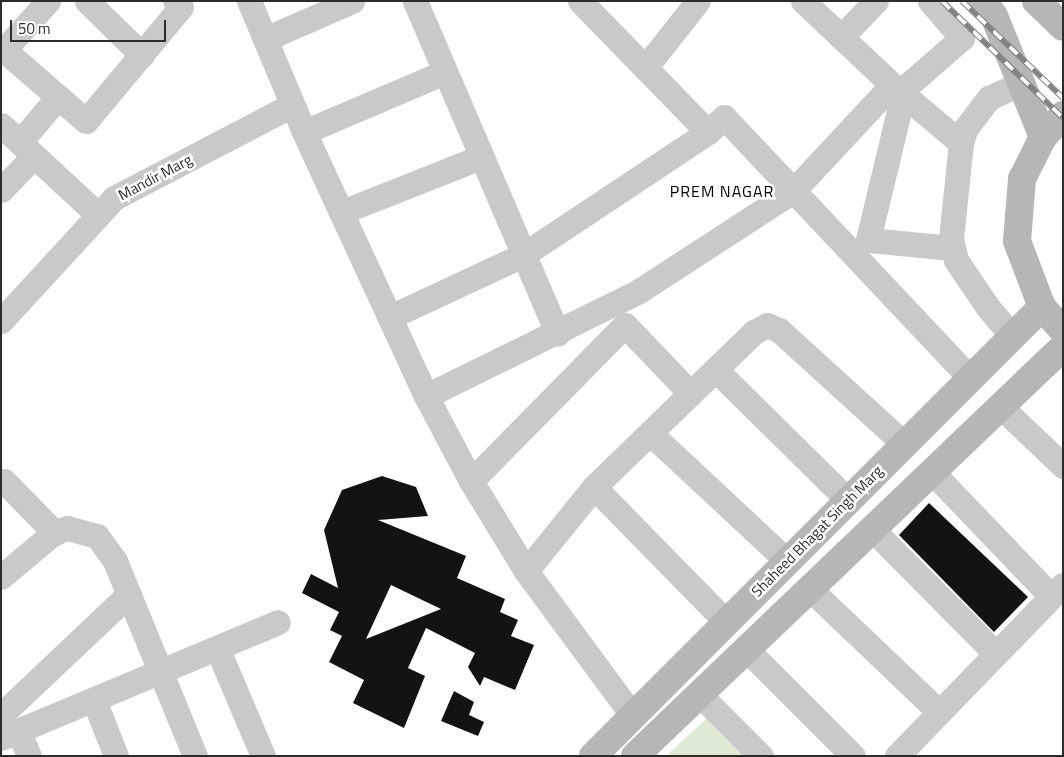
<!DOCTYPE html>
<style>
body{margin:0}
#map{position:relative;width:1064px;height:757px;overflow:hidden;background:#fff;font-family:"Titillium Web",sans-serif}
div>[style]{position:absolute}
.green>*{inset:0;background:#e0ebd7}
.building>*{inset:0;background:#131313}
.minor>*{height:25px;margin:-12.5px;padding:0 12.5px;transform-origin:12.5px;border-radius:12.5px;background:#c9c9c9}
.secondary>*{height:28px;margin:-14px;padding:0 14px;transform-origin:14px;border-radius:14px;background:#b6b6b6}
.rail>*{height:5.5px;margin-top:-2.75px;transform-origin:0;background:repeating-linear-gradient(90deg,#fff 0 11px,#818181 0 22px);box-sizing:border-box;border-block:1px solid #818181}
span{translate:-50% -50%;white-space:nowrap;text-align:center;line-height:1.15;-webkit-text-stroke:5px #fff;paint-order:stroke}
.street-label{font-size:15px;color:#2c2c2c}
.neighbourhood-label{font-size:16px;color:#000;letter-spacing:1px}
.frame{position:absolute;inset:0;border:2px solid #2c2c2c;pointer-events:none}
.scale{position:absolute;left:10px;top:20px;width:156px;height:22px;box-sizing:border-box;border:2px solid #2c2c2c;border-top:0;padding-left:6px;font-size:15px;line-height:18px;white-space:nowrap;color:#2c2c2c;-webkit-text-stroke:4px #fff;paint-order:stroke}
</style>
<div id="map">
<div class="green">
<div style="clip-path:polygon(707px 718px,746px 756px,666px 756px)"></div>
</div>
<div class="building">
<div style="clip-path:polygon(evenodd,382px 476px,416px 487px,428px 516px,378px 520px,466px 556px,457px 578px,505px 599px,500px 612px,518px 620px,511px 636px,534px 645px,515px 690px,484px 677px,480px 686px,468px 667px,475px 653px,426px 628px,408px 668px,425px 676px,404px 728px,353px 703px,364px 680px,329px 662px,342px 636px,330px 630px,339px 612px,302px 593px,311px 574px,338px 588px,324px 530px,342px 490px,382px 476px,391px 585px,441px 609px,366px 639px,391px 585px)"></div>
<div style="clip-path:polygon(929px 503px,1028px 597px,994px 632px,899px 535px)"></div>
<div style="clip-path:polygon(454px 691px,474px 702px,469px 715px,484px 722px,478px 736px,441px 721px)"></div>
</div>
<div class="minor">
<div style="left:48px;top:1px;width:66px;rotate:131.9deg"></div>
<div style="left:4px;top:50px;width:108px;rotate:40.9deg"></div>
<div style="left:86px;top:121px;width:148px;rotate:-50.2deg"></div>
<div style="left:181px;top:7px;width:8px;rotate:-135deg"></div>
<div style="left:87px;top:1px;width:77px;rotate:44.5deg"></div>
<div style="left:249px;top:1px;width:142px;rotate:67.2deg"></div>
<div style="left:304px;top:132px;width:291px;rotate:65.2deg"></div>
<div style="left:426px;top:396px;width:96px;rotate:62.1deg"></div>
<div style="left:471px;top:481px;width:105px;rotate:58.6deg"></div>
<div style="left:526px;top:571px;width:180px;rotate:53.6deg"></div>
<div style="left:415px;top:1px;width:362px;rotate:66.8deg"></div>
<div style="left:580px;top:1px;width:183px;rotate:45.7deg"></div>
<div style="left:803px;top:1px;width:122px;rotate:43.3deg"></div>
<div style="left:892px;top:85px;width:90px;rotate:40deg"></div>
<div style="left:841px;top:37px;width:50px;rotate:-45.8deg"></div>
<div style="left:265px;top:39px;width:95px;rotate:-23.6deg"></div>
<div style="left:645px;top:68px;width:85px;rotate:-51.7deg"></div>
<div style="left:900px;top:92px;width:82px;rotate:-41.1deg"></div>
<div style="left:962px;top:38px;width:49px;rotate:-130.9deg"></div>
<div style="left:903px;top:94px;width:150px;rotate:103.5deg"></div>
<div style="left:868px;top:240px;width:85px;rotate:5.4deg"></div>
<div style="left:1px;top:125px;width:131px;rotate:42.8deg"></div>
<div style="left:304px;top:132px;width:153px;rotate:-23.1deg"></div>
<div style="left:20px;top:142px;width:59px;rotate:-49.8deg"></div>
<div style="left:1px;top:190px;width:47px;rotate:-45.9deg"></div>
<div style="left:342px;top:212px;width:149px;rotate:-21.6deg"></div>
<div style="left:390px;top:317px;width:147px;rotate:-25deg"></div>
<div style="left:523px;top:255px;width:222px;rotate:-33.6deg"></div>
<div style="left:708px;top:132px;width:22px;rotate:-43deg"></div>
<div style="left:724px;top:117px;width:359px;rotate:46.7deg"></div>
<div style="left:1px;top:321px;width:167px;rotate:-47.4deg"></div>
<div style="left:114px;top:198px;width:201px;rotate:-27.6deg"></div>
<div style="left:1012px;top:336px;width:39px;rotate:-130deg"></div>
<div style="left:987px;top:306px;width:55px;rotate:-124deg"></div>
<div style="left:956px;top:260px;width:22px;rotate:-103deg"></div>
<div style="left:951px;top:239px;width:97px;rotate:-84.1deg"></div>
<div style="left:961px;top:143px;width:16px;rotate:-72deg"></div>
<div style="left:966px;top:128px;width:38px;rotate:-53deg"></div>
<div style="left:989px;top:98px;width:35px;rotate:-25deg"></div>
<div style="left:716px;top:370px;width:185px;rotate:44.6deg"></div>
<div style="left:426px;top:396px;width:237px;rotate:-26.2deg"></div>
<div style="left:639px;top:291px;width:184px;rotate:-33deg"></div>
<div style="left:793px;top:191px;width:145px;rotate:-47deg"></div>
<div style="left:1001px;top:407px;width:86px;rotate:43.6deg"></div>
<div style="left:651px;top:434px;width:186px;rotate:43deg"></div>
<div style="left:932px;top:472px;width:170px;rotate:46.2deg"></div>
<div style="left:471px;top:481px;width:219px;rotate:-45.4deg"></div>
<div style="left:625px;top:325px;width:95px;rotate:46.3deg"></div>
<div style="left:1px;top:484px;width:4px;rotate:-45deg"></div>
<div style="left:4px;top:481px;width:73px;rotate:45.6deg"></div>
<div style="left:594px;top:487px;width:189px;rotate:45.6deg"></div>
<div style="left:872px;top:529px;width:175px;rotate:45.2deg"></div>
<div style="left:526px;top:571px;width:108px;rotate:-51deg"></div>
<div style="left:594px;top:487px;width:223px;rotate:-44.1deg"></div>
<div style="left:754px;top:332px;width:15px;rotate:-28deg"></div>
<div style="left:767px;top:325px;width:13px;rotate:23deg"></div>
<div style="left:779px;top:330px;width:168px;rotate:42.3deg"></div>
<div style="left:1px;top:577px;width:67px;rotate:-40.1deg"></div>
<div style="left:52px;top:534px;width:16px;rotate:-22deg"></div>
<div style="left:67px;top:528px;width:31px;rotate:15deg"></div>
<div style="left:97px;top:536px;width:31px;rotate:54deg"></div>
<div style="left:115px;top:561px;width:211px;rotate:67.7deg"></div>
<div style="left:810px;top:589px;width:178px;rotate:43.6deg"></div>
<div style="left:746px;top:649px;width:151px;rotate:45deg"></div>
<div style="left:218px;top:650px;width:115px;rotate:67deg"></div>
<div style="left:699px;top:694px;width:88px;rotate:45deg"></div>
<div style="left:94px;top:700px;width:60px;rotate:68.6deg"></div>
<div style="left:1px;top:715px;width:176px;rotate:-43.4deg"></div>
<div style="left:18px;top:730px;width:28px;rotate:67deg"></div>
<div style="left:1px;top:738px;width:300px;rotate:-22.7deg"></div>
<div style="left:897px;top:756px;width:238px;rotate:-45.9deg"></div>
</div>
<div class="secondary">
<div style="left:982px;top:1px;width:19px;rotate:51deg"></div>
<div style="left:994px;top:16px;width:131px;rotate:68deg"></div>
<div style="left:1036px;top:1px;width:37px;rotate:44deg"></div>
<div style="left:1063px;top:115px;width:30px;rotate:132deg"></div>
<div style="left:1043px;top:137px;width:47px;rotate:116.6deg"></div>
<div style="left:1022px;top:179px;width:62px;rotate:94.6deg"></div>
<div style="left:1017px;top:241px;width:71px;rotate:69.3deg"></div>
<div style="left:1042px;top:307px;width:31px;rotate:48deg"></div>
<div style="left:593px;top:756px;width:635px;rotate:-45deg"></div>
<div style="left:635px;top:756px;width:592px;rotate:-43.7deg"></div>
</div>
<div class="rail">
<div style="left:942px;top:1px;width:168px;rotate:44deg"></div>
<div style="left:962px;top:1px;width:140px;rotate:43.8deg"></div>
</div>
<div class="street-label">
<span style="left:155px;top:177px;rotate:-28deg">Mandir Marg</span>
<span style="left:817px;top:531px;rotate:-45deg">Shaheed Bhagat Singh Marg</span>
</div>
<div class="neighbourhood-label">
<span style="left:722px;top:191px">PREM NAGAR</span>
</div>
<div class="frame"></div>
<div class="scale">50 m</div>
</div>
